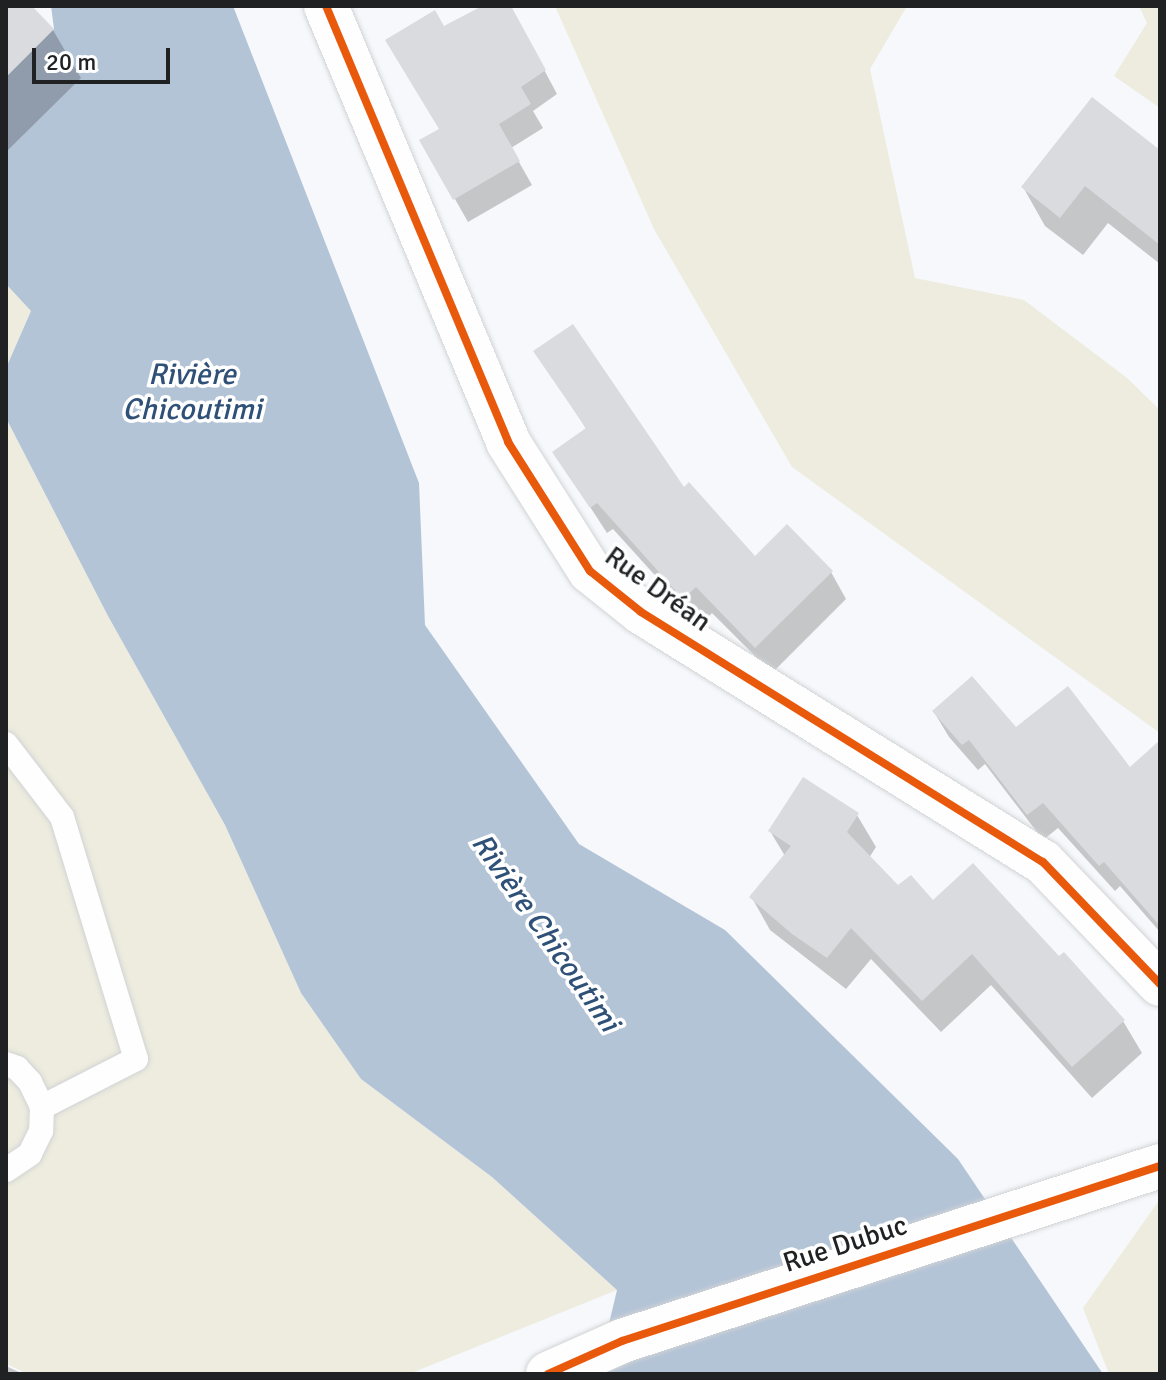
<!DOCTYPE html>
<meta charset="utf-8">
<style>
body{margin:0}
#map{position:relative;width:1166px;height:1380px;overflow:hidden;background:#f6f8fb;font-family:Signika,sans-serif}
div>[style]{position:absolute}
.green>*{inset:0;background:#edecde}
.water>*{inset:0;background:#b4c4d7}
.shadow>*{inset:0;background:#0003}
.building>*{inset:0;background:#d9dbde}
.roads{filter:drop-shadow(0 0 2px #d1d3d5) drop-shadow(0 0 2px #d1d3d5)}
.lane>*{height:24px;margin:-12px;padding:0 12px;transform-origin:12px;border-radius:12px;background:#fefefe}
.street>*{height:44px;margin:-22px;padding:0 22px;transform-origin:22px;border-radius:22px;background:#fefefe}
.secondary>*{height:44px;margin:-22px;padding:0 22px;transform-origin:22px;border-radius:22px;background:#fefefe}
.cycleway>*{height:8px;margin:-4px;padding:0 4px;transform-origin:4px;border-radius:4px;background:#e8590c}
span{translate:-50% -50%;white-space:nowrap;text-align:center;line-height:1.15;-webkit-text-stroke:7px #fff;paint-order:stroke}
.street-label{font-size:28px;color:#1f2123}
.water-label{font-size:30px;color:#2f5177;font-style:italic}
.frame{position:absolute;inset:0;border:8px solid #1f2123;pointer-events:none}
.scale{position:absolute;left:32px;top:48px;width:138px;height:36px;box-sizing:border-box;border:4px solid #1f2123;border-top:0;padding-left:10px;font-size:24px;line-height:28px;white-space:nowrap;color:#1f2123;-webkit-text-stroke:6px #fff;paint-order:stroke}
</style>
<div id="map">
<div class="green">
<div style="clip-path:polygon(555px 6px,907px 6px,870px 69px,915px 278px,1024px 300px,1127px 378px,1160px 410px,1160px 733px,792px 467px,654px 229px)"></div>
<div style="clip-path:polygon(1139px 6px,1160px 6px,1160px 108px,1114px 76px,1147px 23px)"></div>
<div style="clip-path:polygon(6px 283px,31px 311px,6px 368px)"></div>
<div style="clip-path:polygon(6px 418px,108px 616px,225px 825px,301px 993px,361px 1079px,492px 1177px,617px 1290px,409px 1374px,22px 1374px,22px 1371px,6px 1364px)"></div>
<div style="clip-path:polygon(1160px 1199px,1160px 1374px,1109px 1374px,1083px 1308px)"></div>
</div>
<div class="water">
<div style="clip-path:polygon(51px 6px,233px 6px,419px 483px,425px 625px,579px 844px,725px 930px,958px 1159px,1103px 1374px,597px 1374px,617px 1290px,492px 1177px,361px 1079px,301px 993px,225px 825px,108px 616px,6px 418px,6px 368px,31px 311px,6px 284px,6px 77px,54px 29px)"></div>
</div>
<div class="shadow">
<div style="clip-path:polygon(6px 6px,29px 6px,53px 30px,81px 78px,6px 152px)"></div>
<div style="clip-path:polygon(486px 6px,510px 6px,557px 94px,533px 111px,543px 128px,511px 148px,532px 185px,468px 222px,422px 141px,441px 130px,444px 29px)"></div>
<div style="clip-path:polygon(1160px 153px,1160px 264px,1108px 223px,1083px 255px,1045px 226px,1023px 187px)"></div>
<div style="clip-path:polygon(536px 352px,755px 559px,831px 572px,846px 599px,772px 673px,712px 613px,700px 625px,613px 529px,607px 533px,555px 453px,587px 430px)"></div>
<div style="clip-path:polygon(934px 712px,1016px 729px,1130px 770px,1160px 762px,1160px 932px,1120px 886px,1115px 891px,1058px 828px,1043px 840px,985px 764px,978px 770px,949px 737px)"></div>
<div style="clip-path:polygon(857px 815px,876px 847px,869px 858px,898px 888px,1058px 959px,1123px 1021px,1142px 1053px,1092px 1098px,991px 985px,941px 1032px,871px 959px,846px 989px,770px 930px,752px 898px,785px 856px,770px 831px)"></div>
<div style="clip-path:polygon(6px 1366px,21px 1373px,22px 1374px,6px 1374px)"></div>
</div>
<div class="building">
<div style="clip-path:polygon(6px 6px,32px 6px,54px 29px,6px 77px)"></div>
<div style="clip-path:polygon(482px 6px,511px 6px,546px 70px,521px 87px,531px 104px,499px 124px,520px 161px,453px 200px,419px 140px,439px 129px,385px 40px,435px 10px,444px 26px)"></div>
<div style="clip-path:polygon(1092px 97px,1160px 150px,1160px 245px,1085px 186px,1060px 218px,1021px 187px)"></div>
<div style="clip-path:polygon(573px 324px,684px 487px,689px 482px,755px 556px,787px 524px,833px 571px,755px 648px,696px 587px,683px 599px,597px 503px,590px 508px,552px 452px,586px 428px,533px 351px)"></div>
<div style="clip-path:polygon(972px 676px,1016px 727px,1068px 686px,1130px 767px,1160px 740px,1160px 926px,1104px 862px,1099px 866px,1043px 803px,1027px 815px,969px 740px,962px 745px,932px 711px)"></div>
<div style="clip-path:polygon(803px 777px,859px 813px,847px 832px,898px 885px,911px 875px,933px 900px,973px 863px,1059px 956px,1064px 952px,1125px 1020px,1072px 1067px,972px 954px,922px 1001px,851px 928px,827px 958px,792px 934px,749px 897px,791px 846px,768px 831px)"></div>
</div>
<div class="roads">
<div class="lane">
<div style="left:6px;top:744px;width:92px;rotate:52.5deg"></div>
<div style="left:62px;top:817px;width:253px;rotate:73deg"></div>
<div style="left:136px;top:1059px;width:106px;rotate:152.9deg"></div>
<div style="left:6px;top:1064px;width:12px;rotate:20deg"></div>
<div style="left:17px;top:1068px;width:19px;rotate:47deg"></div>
<div style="left:30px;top:1082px;width:28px;rotate:64deg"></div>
<div style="left:42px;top:1107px;width:24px;rotate:92deg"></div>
<div style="left:41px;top:1131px;width:25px;rotate:116deg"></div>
<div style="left:30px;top:1154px;width:29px;rotate:146deg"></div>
</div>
<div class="street">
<div style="left:326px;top:6px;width:472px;rotate:67.3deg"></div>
<div style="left:508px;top:442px;width:153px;rotate:57.6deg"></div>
<div style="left:590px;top:571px;width:65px;rotate:38.8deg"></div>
<div style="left:641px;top:612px;width:473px;rotate:31.9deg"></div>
<div style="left:1043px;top:862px;width:169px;rotate:46.2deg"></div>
</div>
<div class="secondary">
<div style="left:548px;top:1374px;width:81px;rotate:-24deg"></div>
<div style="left:622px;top:1341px;width:566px;rotate:-18.02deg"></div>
</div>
</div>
<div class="cycleway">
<div style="left:326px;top:6px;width:472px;rotate:67.3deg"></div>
<div style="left:508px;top:442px;width:153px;rotate:57.6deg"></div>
<div style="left:590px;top:571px;width:65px;rotate:38.8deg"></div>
<div style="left:641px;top:612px;width:473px;rotate:31.9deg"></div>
<div style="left:1043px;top:862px;width:169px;rotate:46.2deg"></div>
<div style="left:548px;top:1374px;width:81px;rotate:-24deg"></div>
<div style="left:622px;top:1341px;width:566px;rotate:-18.02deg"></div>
</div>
<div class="street-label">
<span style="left:658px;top:589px;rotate:36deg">Rue Dréan</span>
<span style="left:845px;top:1244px;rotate:-18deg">Rue Dubuc</span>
</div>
<div class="water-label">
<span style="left:192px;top:392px">Rivière<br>Chicoutimi</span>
<span style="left:545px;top:933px;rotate:55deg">Rivière Chicoutimi</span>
</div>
<div class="frame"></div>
<div class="scale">20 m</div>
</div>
